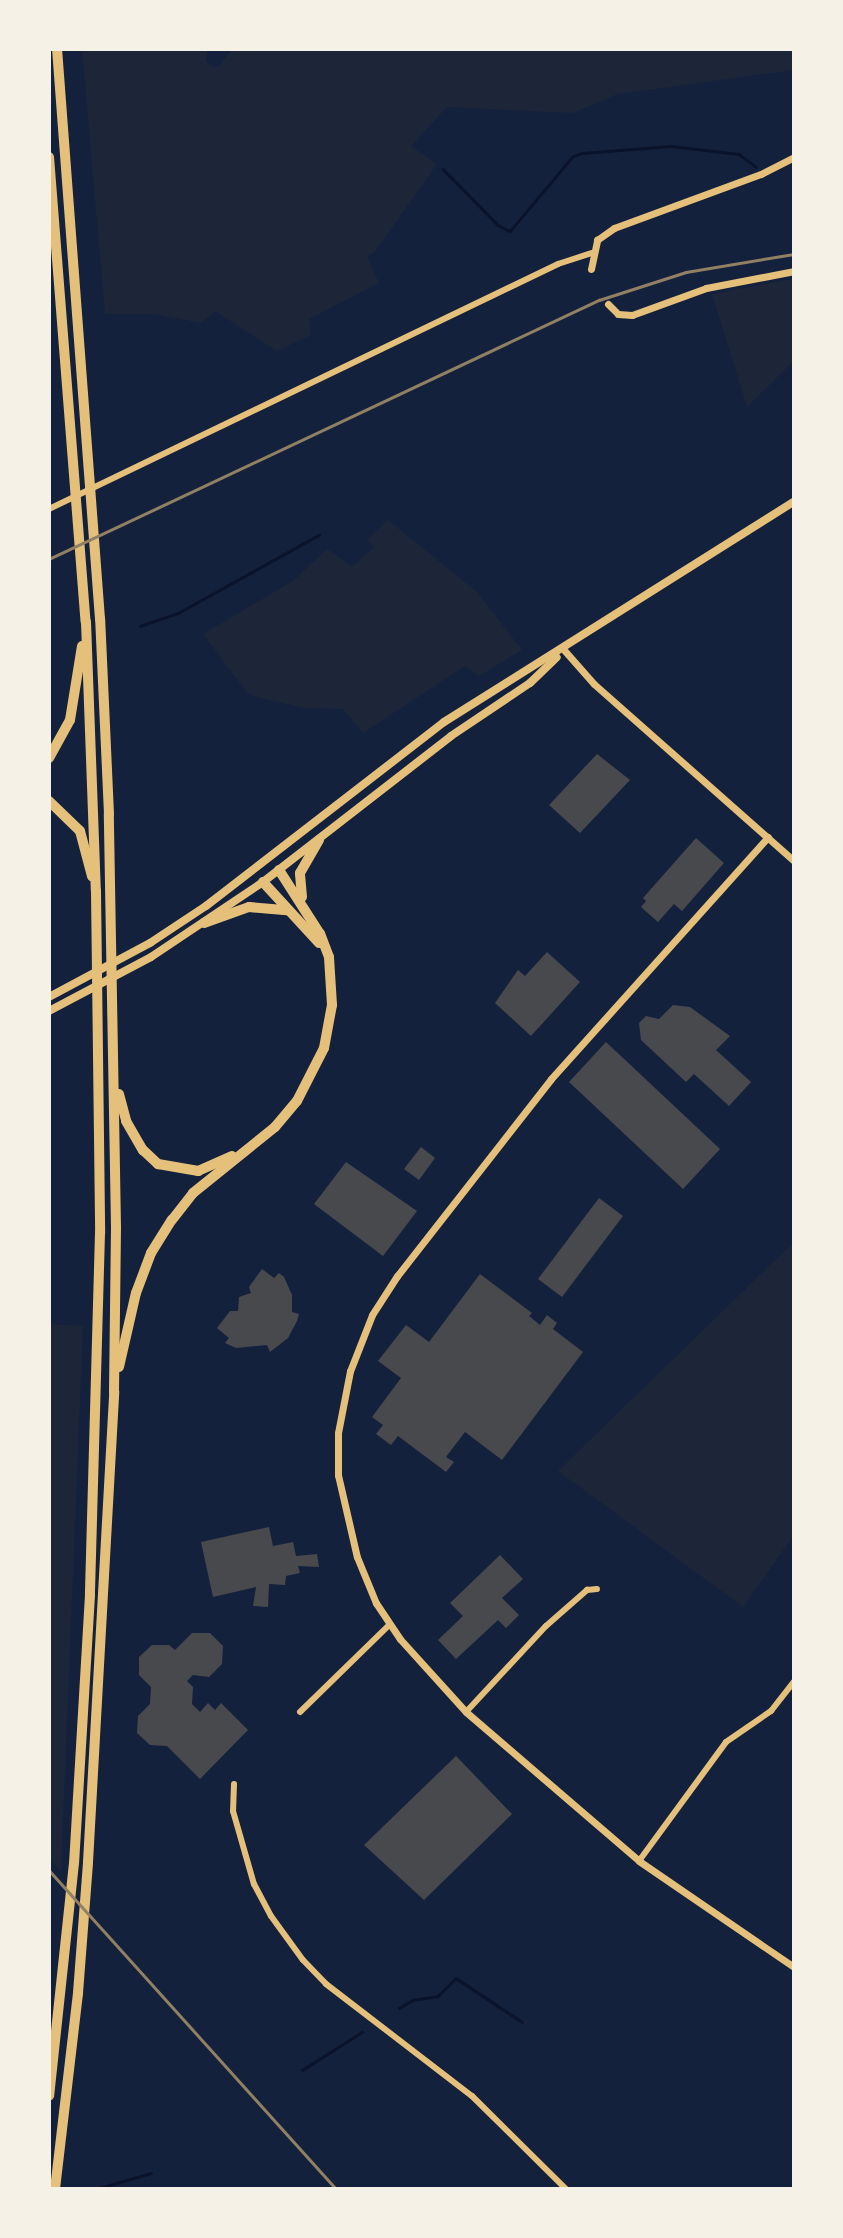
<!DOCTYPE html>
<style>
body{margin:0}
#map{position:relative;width:843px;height:2238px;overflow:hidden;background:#14213d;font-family:"Titillium Web",sans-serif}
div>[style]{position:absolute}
.green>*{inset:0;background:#1d2539}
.stream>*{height:2.5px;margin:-1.25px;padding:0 1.25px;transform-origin:1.25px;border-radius:1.25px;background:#0b132b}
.building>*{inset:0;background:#48494c}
.minor>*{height:6px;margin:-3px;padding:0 3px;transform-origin:3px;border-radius:3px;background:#e5c07b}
.tertiary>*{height:7px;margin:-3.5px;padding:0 3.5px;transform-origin:3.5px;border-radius:3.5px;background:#e5c07b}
.secondary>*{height:8px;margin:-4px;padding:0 4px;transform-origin:4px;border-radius:4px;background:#e5c07b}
.trunk>*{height:10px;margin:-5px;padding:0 5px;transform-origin:5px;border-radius:5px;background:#e5c07b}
.rail>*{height:2.5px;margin:-1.25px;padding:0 1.25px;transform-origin:1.25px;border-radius:1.25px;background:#918062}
span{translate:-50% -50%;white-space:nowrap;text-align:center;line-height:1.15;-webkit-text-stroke:7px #f6f1e7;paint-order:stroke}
.frame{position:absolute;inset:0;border:51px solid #f6f1e7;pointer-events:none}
</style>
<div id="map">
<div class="green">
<div style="clip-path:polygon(82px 49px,208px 49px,206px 61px,213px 67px,219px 66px,232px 49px,794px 49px,794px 70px,618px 94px,572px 113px,447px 107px,411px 146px,437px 164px,374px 253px,367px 256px,379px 283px,309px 319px,311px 335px,277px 351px,215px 311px,201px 323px,154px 314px,105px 314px)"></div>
<div style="clip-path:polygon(794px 279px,794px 361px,747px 407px,712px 294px)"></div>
<div style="clip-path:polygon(388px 520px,477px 592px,522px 650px,479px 676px,465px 666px,363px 733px,343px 709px,304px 708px,249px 695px,203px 634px,293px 581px,327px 549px,352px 567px,374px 547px,367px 540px)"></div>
<div style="clip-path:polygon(794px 1242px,794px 1535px,743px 1607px,558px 1471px)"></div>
<div style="clip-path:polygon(49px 1324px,83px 1326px,61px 1871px,49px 1858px)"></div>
</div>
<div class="stream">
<div style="left:443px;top:169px;width:78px;rotate:45.5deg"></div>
<div style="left:498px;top:225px;width:13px;rotate:27deg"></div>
<div style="left:510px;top:231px;width:97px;rotate:-50deg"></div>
<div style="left:572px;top:157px;width:11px;rotate:-22deg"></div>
<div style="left:582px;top:153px;width:89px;rotate:-4.5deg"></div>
<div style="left:671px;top:146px;width:68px;rotate:6.7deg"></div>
<div style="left:739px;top:154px;width:21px;rotate:37deg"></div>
<div style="left:140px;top:626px;width:40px;rotate:-18.9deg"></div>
<div style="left:178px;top:613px;width:161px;rotate:-29deg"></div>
<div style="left:399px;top:2008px;width:16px;rotate:-30deg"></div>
<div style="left:413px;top:2000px;width:25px;rotate:-9deg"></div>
<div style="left:438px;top:1996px;width:25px;rotate:-45deg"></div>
<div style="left:456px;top:1978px;width:79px;rotate:33.7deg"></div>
<div style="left:302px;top:2070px;width:71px;rotate:-32.3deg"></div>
<div style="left:96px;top:2189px;width:57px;rotate:-16.2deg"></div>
</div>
<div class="building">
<div style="clip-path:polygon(597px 754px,630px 780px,580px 833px,549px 805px)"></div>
<div style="clip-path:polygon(696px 838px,724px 863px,682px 911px,674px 904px,658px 922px,641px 907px,646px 901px,643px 898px)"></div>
<div style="clip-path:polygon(547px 952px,580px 982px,531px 1036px,495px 1003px,518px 970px,525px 976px)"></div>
<div style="clip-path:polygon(673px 1005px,690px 1007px,730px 1036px,716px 1050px,751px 1082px,729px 1106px,694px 1074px,686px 1082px,641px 1040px,639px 1023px,646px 1016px,659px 1019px)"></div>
<div style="clip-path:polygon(606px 1042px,720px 1149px,683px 1189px,569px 1082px)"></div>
<div style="clip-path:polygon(421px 1147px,435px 1158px,419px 1180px,404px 1169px)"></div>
<div style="clip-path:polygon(346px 1162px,417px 1211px,383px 1256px,314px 1204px)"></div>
<div style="clip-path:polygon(599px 1198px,623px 1216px,562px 1297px,538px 1279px)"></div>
<div style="clip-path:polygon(262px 1269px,274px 1278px,279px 1273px,284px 1277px,292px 1295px,292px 1312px,299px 1314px,297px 1321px,288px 1338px,270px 1352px,267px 1345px,236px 1348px,225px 1343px,229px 1338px,217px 1328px,230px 1311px,238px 1311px,239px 1297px,251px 1293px,249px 1287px)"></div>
<div style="clip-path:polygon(480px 1274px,532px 1313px,529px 1316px,540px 1325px,547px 1315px,557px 1323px,553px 1329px,583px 1352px,502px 1460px,465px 1432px,446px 1457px,454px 1462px,446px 1472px,398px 1436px,391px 1445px,376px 1434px,383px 1425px,372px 1417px,401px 1378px,378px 1361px,406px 1325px,429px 1342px)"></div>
<div style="clip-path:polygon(269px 1527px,273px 1546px,293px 1542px,296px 1556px,317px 1554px,319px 1567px,298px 1566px,300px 1573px,286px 1576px,285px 1585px,269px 1584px,268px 1607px,253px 1606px,256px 1587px,213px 1597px,201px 1542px)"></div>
<div style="clip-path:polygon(500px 1555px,523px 1579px,502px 1598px,519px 1615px,506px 1628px,498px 1620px,456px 1659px,438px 1640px,463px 1616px,450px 1603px)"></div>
<div style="clip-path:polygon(192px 1633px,210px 1633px,223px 1646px,222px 1664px,209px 1677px,193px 1675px,187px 1681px,193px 1687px,192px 1704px,200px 1712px,208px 1703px,215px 1710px,221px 1703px,248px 1730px,200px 1779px,167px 1746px,150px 1745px,137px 1733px,138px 1716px,150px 1704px,151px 1687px,139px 1675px,139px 1657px,152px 1645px,169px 1645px,175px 1650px)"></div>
<div style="clip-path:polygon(456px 1756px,512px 1814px,424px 1900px,364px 1845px)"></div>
</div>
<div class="minor">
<div style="left:49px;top:509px;width:565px;rotate:-25.7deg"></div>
<div style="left:558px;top:264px;width:35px;rotate:-18deg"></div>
<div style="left:300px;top:1712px;width:124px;rotate:-44.3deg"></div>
<div style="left:466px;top:1712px;width:117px;rotate:-47.1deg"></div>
<div style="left:546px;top:1626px;width:55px;rotate:-41.3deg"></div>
<div style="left:587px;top:1590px;width:10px;rotate:-6deg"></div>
<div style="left:234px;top:1784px;width:27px;rotate:92deg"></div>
<div style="left:233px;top:1811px;width:76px;rotate:74deg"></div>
<div style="left:254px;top:1884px;width:36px;rotate:62deg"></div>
<div style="left:271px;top:1916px;width:54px;rotate:54deg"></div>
<div style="left:303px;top:1960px;width:33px;rotate:46deg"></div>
<div style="left:326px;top:1984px;width:184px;rotate:37.5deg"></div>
<div style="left:472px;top:2096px;width:132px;rotate:44.7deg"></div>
<div style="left:639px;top:1861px;width:147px;rotate:-53.8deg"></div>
<div style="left:726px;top:1742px;width:55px;rotate:-34.6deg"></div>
<div style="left:771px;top:1711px;width:37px;rotate:-52deg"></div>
</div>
<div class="tertiary">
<div style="left:591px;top:269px;width:30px;rotate:-78deg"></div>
<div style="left:597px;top:240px;width:21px;rotate:-35deg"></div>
<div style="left:614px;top:228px;width:157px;rotate:-20.2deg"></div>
<div style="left:761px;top:174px;width:37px;rotate:-27deg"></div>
<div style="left:608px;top:304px;width:14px;rotate:45deg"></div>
<div style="left:618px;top:314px;width:14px;rotate:4deg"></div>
<div style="left:632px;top:315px;width:79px;rotate:-20deg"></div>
<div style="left:706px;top:288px;width:90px;rotate:-10.9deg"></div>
<div style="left:564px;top:650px;width:45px;rotate:48.6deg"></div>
<div style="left:594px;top:684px;width:267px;rotate:41.5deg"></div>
<div style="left:768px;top:837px;width:325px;rotate:131.9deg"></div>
<div style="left:551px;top:1079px;width:250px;rotate:128deg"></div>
<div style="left:397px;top:1276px;width:46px;rotate:122.7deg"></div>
<div style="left:372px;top:1315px;width:60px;rotate:111.4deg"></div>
<div style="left:350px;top:1371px;width:63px;rotate:101deg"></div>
<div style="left:338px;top:1433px;width:42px;rotate:90deg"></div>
<div style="left:338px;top:1475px;width:84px;rotate:77deg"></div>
<div style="left:357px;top:1557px;width:50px;rotate:67.6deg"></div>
<div style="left:376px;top:1603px;width:43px;rotate:56.3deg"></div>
<div style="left:400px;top:1639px;width:98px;rotate:47.9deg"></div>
<div style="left:466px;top:1712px;width:228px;rotate:40.7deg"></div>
<div style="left:639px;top:1861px;width:188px;rotate:34.4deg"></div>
</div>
<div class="secondary">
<div style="left:49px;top:997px;width:115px;rotate:-28.1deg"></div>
<div style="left:150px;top:943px;width:67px;rotate:-33.5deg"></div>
<div style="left:206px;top:906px;width:301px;rotate:-37.7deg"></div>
<div style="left:444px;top:722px;width:413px;rotate:-32.2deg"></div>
<div style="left:49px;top:1011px;width:115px;rotate:-27.9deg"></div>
<div style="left:151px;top:957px;width:135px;rotate:-33.8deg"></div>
<div style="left:263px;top:882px;width:238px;rotate:-37.8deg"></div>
<div style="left:451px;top:736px;width:95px;rotate:-33.9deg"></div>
<div style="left:530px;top:683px;width:37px;rotate:-44deg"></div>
</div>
<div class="trunk">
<div style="left:49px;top:157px;width:466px;rotate:85.5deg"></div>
<div style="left:86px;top:622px;width:269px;rotate:87.9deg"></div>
<div style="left:96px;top:891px;width:342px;rotate:89.3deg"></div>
<div style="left:100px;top:1233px;width:362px;rotate:91.6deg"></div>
<div style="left:90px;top:1595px;width:268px;rotate:93.4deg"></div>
<div style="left:74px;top:1863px;width:234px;rotate:96.1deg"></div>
<div style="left:49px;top:758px;width:43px;rotate:-61.1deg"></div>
<div style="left:70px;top:720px;width:75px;rotate:-80.8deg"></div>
<div style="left:49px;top:801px;width:43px;rotate:44.1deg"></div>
<div style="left:80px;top:831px;width:47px;rotate:75.1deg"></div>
<div style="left:263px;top:882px;width:83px;rotate:47.4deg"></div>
<div style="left:302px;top:897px;width:24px;rotate:-95deg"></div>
<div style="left:300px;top:873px;width:38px;rotate:-60deg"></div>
<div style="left:204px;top:923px;width:48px;rotate:-19.6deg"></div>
<div style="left:249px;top:907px;width:38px;rotate:5deg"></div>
<div style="left:119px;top:1094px;width:28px;rotate:75deg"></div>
<div style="left:126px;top:1121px;width:34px;rotate:60deg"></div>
<div style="left:143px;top:1150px;width:21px;rotate:43deg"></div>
<div style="left:158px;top:1164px;width:41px;rotate:9.9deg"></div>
<div style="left:198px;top:1171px;width:37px;rotate:-24deg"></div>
<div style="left:119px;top:1367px;width:76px;rotate:-77.1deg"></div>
<div style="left:136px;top:1293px;width:43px;rotate:-69.4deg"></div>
<div style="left:151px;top:1253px;width:39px;rotate:-58deg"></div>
<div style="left:172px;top:1220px;width:34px;rotate:-52deg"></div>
<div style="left:193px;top:1193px;width:105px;rotate:-38.8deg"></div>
<div style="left:275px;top:1127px;width:34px;rotate:-50deg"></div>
<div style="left:297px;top:1101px;width:59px;rotate:-63deg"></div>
<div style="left:324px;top:1048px;width:44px;rotate:-79.5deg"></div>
<div style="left:332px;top:1005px;width:48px;rotate:-93.6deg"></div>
<div style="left:329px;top:957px;width:25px;rotate:-111deg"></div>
<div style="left:320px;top:934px;width:76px;rotate:-122.6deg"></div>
<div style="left:55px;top:2189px;width:197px;rotate:-83.3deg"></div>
<div style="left:78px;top:1993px;width:131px;rotate:-85.6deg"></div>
<div style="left:88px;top:1862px;width:471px;rotate:-86.8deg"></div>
<div style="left:114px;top:1392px;width:165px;rotate:-89.3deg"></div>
<div style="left:116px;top:1227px;width:413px;rotate:-91deg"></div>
<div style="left:109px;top:814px;width:195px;rotate:-92.6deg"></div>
<div style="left:100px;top:619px;width:572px;rotate:-94.31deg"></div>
</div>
<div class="rail">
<div style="left:49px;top:559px;width:608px;rotate:-25.22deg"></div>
<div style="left:599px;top:300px;width:91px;rotate:-17.8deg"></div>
<div style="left:686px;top:272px;width:109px;rotate:-9.5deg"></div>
<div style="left:49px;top:1870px;width:429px;rotate:48deg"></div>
</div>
<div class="frame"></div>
</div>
